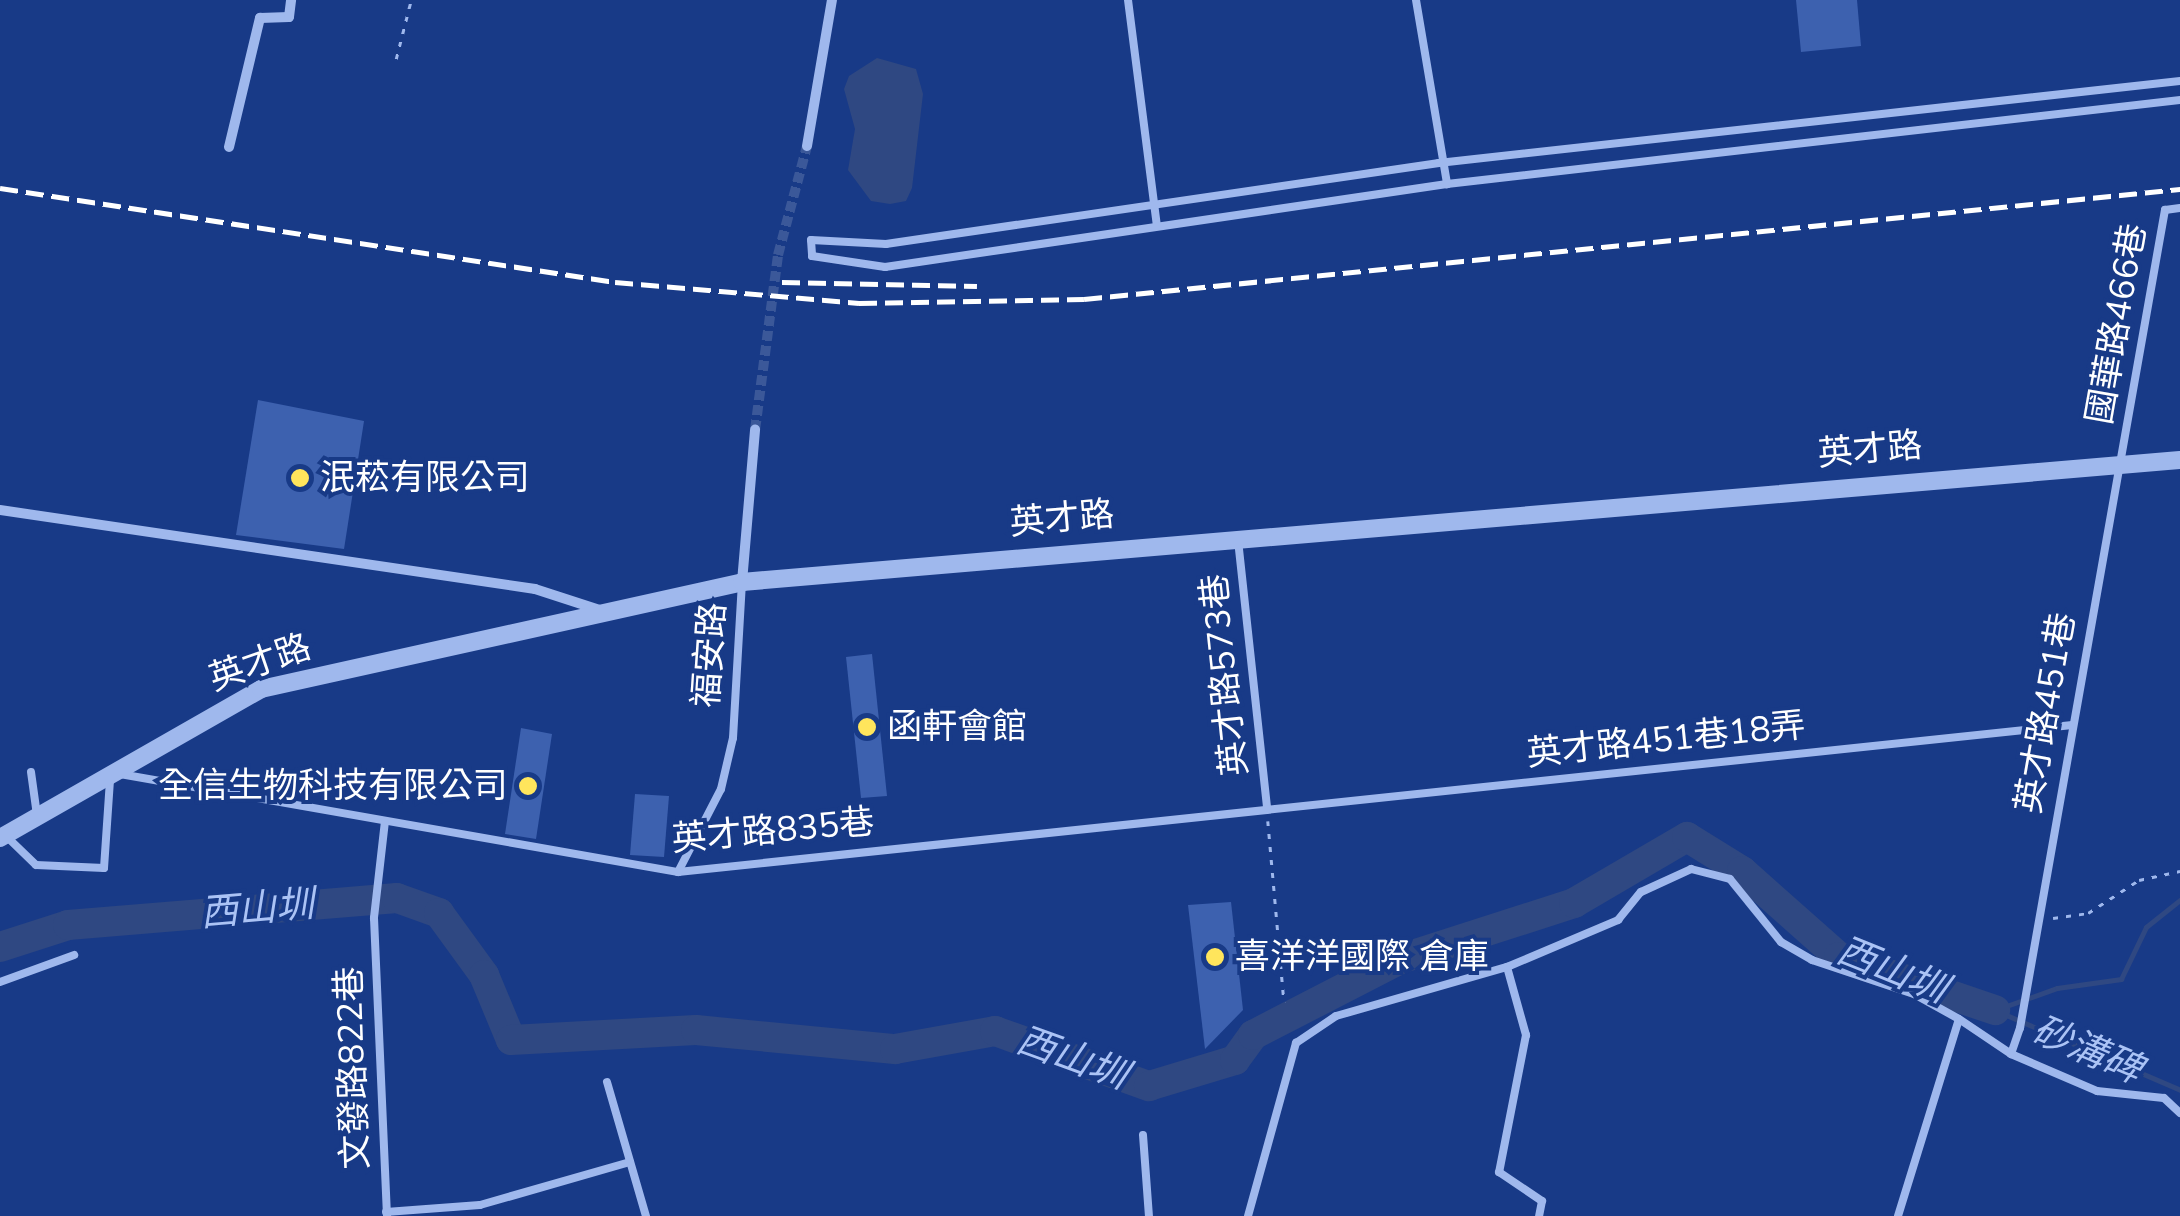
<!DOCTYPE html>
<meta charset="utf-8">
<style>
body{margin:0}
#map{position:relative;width:2180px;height:1216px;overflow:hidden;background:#183a87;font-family:"Nunito Sans","Noto Sans TC",sans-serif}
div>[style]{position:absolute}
.water>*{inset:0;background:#2f4882}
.stream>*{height:5px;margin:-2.5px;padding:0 2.5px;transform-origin:2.5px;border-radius:2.5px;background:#2f4882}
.river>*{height:30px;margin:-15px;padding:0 15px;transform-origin:15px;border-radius:15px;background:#2f4882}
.building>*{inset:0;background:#3d61af}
.minor-tunnel>*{height:10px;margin-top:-5px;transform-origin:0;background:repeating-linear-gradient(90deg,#3b5899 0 10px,transparent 0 15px)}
.path>*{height:2.5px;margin-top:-1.25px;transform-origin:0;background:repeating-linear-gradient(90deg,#9fb8ed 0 5px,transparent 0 13px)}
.service>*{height:8px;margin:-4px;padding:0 4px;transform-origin:4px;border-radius:4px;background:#9fb8ed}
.minor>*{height:10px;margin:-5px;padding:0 5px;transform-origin:5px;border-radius:5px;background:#9fb8ed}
.tertiary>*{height:18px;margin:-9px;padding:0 9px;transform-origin:9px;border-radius:9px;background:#9fb8ed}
.rail>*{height:5px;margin-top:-2.5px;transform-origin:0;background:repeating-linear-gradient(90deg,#fff 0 18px,transparent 0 26px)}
.dots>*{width:28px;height:28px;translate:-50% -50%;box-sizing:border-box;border:5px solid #183a87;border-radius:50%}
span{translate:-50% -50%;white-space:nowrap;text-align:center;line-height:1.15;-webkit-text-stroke:8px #183a87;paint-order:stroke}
.street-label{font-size:35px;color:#fff}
.poi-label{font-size:35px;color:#fff}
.left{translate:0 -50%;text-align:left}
.right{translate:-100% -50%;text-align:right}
.water-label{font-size:38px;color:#abc3f5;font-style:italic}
</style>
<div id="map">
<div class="water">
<div style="clip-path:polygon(877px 58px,916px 69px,923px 94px,912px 188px,906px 201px,890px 204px,871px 201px,848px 170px,855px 129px,844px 89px,849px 76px)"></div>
</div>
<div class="stream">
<div style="left:1995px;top:1010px;width:66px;rotate:-19.5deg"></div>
<div style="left:2057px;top:988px;width:65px;rotate:-8deg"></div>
<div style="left:2121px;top:979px;width:58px;rotate:-64.3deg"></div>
<div style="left:2146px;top:927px;width:43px;rotate:-38.5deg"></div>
<div style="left:1997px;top:1011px;width:199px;rotate:23.3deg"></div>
</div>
<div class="river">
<div style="left:0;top:947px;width:71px;rotate:-17.9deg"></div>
<div style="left:68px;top:925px;width:330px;rotate:-4.7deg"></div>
<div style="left:397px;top:898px;width:45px;rotate:19.7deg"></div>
<div style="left:439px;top:913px;width:77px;rotate:54deg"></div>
<div style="left:484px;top:975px;width:70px;rotate:67.4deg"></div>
<div style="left:511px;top:1040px;width:185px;rotate:-3.1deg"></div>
<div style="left:696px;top:1030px;width:200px;rotate:5.5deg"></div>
<div style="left:895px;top:1049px;width:102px;rotate:-10.2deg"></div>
<div style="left:995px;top:1031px;width:164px;rotate:19.7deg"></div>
<div style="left:1149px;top:1086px;width:90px;rotate:-16.8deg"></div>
<div style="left:1235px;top:1060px;width:31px;rotate:-54deg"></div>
<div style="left:1253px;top:1035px;width:165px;rotate:-27.3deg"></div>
<div style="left:1400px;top:959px;width:183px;rotate:-17.8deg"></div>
<div style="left:1574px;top:903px;width:131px;rotate:-30.3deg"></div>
<div style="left:1687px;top:837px;width:65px;rotate:31.7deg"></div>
<div style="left:1742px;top:871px;width:130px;rotate:41.6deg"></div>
<div style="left:1839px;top:957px;width:165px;rotate:18.8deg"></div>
</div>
<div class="building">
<div style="clip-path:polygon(1796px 0,1857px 0,1861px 46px,1801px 52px)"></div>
<div style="clip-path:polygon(258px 400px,364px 421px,344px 549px,236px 535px)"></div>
<div style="clip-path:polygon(872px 654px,887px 796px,861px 798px,846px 657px)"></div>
<div style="clip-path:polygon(521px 728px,552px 734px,536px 839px,505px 834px)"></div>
<div style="clip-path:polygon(635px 794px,669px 796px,664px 857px,630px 855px)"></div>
<div style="clip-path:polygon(1231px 902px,1243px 1010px,1205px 1049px,1188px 905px)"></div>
</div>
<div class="minor-tunnel">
<div style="left:755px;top:430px;width:177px;rotate:-82.5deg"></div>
<div style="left:778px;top:255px;width:113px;rotate:-75.1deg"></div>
</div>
<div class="path">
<div style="left:396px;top:59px;width:61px;rotate:-75.7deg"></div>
<div style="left:1268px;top:821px;width:182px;rotate:84.9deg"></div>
<div style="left:2053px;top:918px;width:35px;rotate:-8deg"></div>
<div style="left:2088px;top:913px;width:61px;rotate:-32.9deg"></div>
<div style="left:2139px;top:880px;width:42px;rotate:-12.4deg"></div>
</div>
<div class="service">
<div style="left:1128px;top:0;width:228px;rotate:82.7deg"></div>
<div style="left:1416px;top:0;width:187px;rotate:80.4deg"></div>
<div style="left:2180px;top:81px;width:746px;rotate:173.69deg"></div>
<div style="left:1439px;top:163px;width:559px;rotate:171.67deg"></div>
<div style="left:886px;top:244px;width:75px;rotate:-176.9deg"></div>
<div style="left:811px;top:240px;width:16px;rotate:86deg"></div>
<div style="left:812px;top:256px;width:74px;rotate:8.6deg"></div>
<div style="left:885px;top:267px;width:568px;rotate:-8.4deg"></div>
<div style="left:1447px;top:184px;width:738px;rotate:-6.54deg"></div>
<div style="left:1238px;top:540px;width:271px;rotate:83.8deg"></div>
<div style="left:31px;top:772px;width:43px;rotate:82.1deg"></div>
<div style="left:120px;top:774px;width:567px;rotate:9.96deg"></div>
<div style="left:678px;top:872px;width:1402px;rotate:-6.02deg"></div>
<div style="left:385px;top:821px;width:98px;rotate:96.5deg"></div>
<div style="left:374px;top:918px;width:298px;rotate:87.5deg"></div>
<div style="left:5px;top:835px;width:43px;rotate:44.1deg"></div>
<div style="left:36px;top:865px;width:68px;rotate:2.5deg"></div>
<div style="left:104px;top:868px;width:88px;rotate:-86.1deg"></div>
<div style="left:678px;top:872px;width:93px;rotate:-62.6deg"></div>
<div style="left:721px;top:789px;width:52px;rotate:-76.8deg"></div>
<div style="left:733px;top:738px;width:156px;rotate:-86.7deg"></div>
<div style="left:1507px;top:967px;width:71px;rotate:74.4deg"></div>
<div style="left:1526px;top:1035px;width:140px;rotate:101.1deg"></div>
<div style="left:1499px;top:1172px;width:52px;rotate:34deg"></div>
<div style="left:1542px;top:1201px;width:15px;rotate:101deg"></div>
<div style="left:0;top:982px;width:79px;rotate:-20deg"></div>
<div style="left:2011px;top:1054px;width:94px;rotate:23.3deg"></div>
<div style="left:2097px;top:1091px;width:67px;rotate:6deg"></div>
<div style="left:2164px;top:1098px;width:22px;rotate:43deg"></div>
<div style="left:607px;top:1082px;width:140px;rotate:73.8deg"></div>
<div style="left:1143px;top:1135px;width:81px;rotate:85.8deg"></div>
<div style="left:386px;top:1212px;width:94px;rotate:-4.3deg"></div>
<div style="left:480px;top:1205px;width:156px;rotate:-16deg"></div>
<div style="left:1248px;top:1216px;width:180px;rotate:-74.5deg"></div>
<div style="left:1296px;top:1043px;width:48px;rotate:-34deg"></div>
<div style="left:1336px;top:1016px;width:178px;rotate:-16deg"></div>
<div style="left:1507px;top:967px;width:121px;rotate:-22.9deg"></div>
<div style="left:1618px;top:920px;width:36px;rotate:-51deg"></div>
<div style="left:1641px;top:892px;width:55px;rotate:-24.7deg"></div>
<div style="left:1691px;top:869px;width:40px;rotate:14.4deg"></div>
<div style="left:1730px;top:879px;width:81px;rotate:51deg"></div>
<div style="left:1781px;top:942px;width:36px;rotate:30deg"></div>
<div style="left:1812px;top:960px;width:108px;rotate:18.4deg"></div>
<div style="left:1914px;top:994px;width:51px;rotate:29.1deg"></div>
<div style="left:1898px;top:1216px;width:206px;rotate:-72.8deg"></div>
<div style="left:1959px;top:1019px;width:63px;rotate:33.9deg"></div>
<div style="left:2011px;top:1054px;width:28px;rotate:-71deg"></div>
<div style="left:2020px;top:1028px;width:831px;rotate:-79.95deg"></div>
<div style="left:2165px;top:210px;width:15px;rotate:-8deg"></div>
</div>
<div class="minor">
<div style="left:807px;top:146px;width:148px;rotate:-80.3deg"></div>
<div style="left:229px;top:147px;width:133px;rotate:-76.5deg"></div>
<div style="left:260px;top:18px;width:29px;rotate:-2deg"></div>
<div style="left:289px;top:17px;width:17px;rotate:-83deg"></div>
<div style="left:0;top:510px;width:541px;rotate:8.4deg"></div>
<div style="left:535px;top:589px;width:68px;rotate:17.9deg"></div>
<div style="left:742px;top:582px;width:153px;rotate:-85.1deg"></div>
</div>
<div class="tertiary">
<div style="left:0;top:838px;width:301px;rotate:-29.7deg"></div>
<div style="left:261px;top:689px;width:493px;rotate:-12.5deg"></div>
<div style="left:742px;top:582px;width:1443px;rotate:-4.85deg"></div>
</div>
<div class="rail">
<div style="left:0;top:188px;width:622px;rotate:8.69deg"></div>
<div style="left:615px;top:282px;width:245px;rotate:4.9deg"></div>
<div style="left:859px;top:303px;width:225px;rotate:-1deg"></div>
<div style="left:1084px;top:299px;width:1102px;rotate:-5.73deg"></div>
<div style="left:782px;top:282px;width:195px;rotate:1.2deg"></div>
</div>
<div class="dots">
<div style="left:300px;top:478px;background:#ffe55c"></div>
<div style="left:867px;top:727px;background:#ffe55c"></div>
<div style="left:528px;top:786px;background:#ffe55c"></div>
<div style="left:1215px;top:957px;background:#ffe55c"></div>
</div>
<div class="street-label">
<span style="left:2117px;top:324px;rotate:-80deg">國華路466巷</span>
<span style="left:1870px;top:450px;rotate:-5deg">英才路</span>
<span style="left:1062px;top:519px;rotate:-5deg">英才路</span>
<span style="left:710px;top:655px;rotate:-86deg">福安路</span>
<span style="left:260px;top:663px;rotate:-19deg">英才路</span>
<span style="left:1225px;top:675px;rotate:-96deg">英才路573巷</span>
<span style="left:2046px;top:713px;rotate:-80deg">英才路451巷</span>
<span style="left:1666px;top:740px;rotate:-6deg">英才路451巷18弄</span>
<span style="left:773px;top:831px;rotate:-5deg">英才路835巷</span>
<span style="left:353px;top:1068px;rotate:-92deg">文發路822巷</span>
</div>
<div class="poi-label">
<span class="left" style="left:320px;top:478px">泯菘有限公司</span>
<span class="left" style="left:887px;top:727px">函軒會館</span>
<span class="right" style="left:508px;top:786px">全信生物科技有限公司</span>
<span class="left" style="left:1235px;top:957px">喜洋洋國際 倉庫</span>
</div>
<div class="water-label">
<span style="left:257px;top:909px;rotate:-5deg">西山圳</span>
<span style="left:1892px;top:970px;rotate:22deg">西山圳</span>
<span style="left:2087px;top:1050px;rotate:23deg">砂溝碑</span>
<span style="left:1072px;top:1058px;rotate:20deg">西山圳</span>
</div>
</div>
